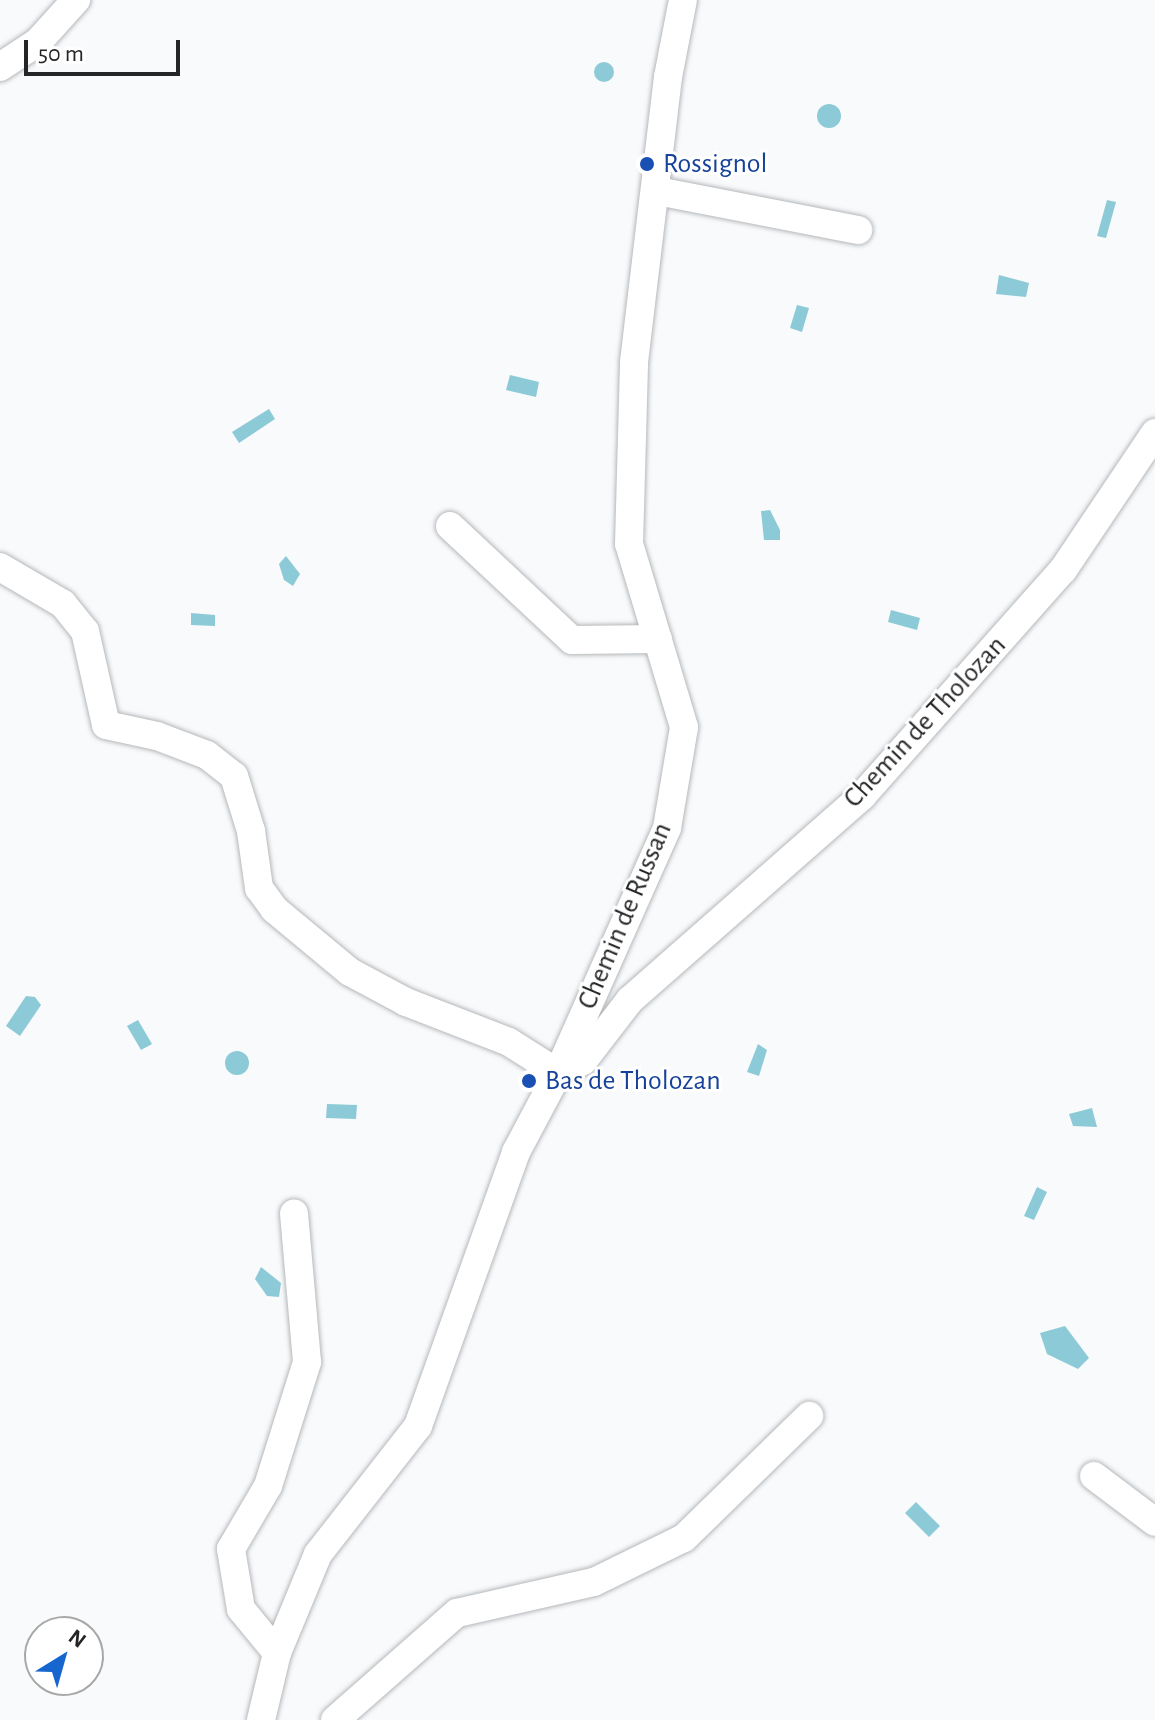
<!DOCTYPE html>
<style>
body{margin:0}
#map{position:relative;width:1155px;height:1720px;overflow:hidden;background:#f8fafc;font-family:"Alegreya Sans",sans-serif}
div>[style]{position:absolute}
.water>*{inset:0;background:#8dcad7}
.round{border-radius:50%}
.roads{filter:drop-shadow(0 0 2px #b6b8ba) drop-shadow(0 0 2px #b6b8ba)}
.minor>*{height:28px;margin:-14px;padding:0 14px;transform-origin:14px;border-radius:14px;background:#fff}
.dots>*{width:22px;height:22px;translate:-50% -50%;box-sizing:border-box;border:4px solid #fff;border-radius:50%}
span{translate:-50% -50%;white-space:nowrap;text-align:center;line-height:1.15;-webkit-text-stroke:6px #fff;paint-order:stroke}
.transit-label{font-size:28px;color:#164399}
.left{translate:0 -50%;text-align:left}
.street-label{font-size:28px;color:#242526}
.north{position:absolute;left:24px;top:1616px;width:80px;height:80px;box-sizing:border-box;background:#fff;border:2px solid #a7a8a8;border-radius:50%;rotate:37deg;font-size:22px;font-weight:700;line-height:32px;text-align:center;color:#242526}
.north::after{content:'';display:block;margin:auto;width:28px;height:36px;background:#1766d0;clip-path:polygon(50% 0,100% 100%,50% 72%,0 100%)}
.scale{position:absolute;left:24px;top:40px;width:156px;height:36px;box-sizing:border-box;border:4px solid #242526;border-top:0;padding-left:10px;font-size:24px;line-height:28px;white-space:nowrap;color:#242526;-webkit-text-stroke:6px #fff;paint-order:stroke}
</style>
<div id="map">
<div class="water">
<div class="round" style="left:594px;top:62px;width:20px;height:20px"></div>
<div class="round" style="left:817px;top:104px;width:24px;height:24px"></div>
<div style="clip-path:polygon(1107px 200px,1116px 202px,1106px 238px,1097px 236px)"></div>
<div style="clip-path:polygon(999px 275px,1029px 283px,1026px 297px,996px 294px)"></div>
<div style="clip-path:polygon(797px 305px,809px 308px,802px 332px,790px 328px)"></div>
<div style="clip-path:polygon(510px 375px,539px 382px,536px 397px,506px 390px)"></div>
<div style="clip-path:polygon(269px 409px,275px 419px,239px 443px,232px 432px)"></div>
<div style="clip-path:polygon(770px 510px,780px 530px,780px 540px,764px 540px,761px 511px)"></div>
<div style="clip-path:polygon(286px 556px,300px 574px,293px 586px,284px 580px,279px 564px)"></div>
<div style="clip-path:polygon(891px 610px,920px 618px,917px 630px,888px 622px)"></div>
<div style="clip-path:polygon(191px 613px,215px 615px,215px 626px,191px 625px)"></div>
<div style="clip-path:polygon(26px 996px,35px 997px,41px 1005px,20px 1036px,6px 1026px)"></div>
<div style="clip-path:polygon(138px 1020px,152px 1044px,141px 1050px,127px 1026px)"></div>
<div style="clip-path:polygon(758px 1044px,767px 1050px,759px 1076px,747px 1072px)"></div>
<div class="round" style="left:225px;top:1051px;width:24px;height:24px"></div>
<div style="clip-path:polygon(327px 1104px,357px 1105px,356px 1119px,326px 1118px)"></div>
<div style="clip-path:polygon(1092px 1108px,1097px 1127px,1073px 1126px,1069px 1114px)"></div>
<div style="clip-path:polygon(1037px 1187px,1047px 1192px,1034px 1220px,1024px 1216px)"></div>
<div style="clip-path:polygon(261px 1267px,281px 1283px,279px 1297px,267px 1296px,255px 1279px)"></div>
<div style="clip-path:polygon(1065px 1326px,1089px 1358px,1078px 1369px,1047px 1354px,1040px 1333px)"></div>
<div style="clip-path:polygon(916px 1502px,940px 1526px,929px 1537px,905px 1513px)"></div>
</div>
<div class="roads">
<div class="minor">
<div style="left:0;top:67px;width:45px;rotate:-33.3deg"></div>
<div style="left:38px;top:42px;width:57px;rotate:-47.9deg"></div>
<div style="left:657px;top:191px;width:205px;rotate:11deg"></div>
<div style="left:450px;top:526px;width:167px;rotate:43.1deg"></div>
<div style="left:572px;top:640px;width:86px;rotate:-0.7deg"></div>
<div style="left:0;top:567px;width:73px;rotate:30.4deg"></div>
<div style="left:63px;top:604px;width:35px;rotate:51deg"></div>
<div style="left:85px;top:631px;width:96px;rotate:77.4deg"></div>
<div style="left:106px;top:725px;width:52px;rotate:12.2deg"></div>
<div style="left:157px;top:736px;width:53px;rotate:20.8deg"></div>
<div style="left:207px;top:755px;width:34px;rotate:38deg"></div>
<div style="left:234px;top:776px;width:58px;rotate:72.8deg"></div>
<div style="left:251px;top:831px;width:58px;rotate:82deg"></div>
<div style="left:259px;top:888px;width:26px;rotate:54deg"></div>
<div style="left:274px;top:909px;width:99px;rotate:39.7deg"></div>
<div style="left:350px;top:972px;width:64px;rotate:28.2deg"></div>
<div style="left:406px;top:1002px;width:110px;rotate:21.2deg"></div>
<div style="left:509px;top:1042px;width:58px;rotate:32.3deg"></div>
<div style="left:558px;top:1073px;width:28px;rotate:-26deg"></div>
<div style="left:583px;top:1061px;width:77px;rotate:-52.4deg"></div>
<div style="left:630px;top:1000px;width:309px;rotate:-41.3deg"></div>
<div style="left:862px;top:796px;width:302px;rotate:-48.4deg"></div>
<div style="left:1063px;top:570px;width:165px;rotate:-56.1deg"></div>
<div style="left:1094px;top:1476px;width:76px;rotate:37deg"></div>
<div style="left:277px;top:1653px;width:57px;rotate:-129.3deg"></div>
<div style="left:241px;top:1609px;width:61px;rotate:-99.5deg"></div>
<div style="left:231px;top:1549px;width:73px;rotate:-59.6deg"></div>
<div style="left:268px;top:1486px;width:130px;rotate:-72.5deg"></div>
<div style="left:307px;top:1362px;width:149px;rotate:-95deg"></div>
<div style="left:261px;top:1720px;width:69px;rotate:-76.6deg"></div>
<div style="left:277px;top:1653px;width:107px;rotate:-67.5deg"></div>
<div style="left:318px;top:1554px;width:162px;rotate:-52deg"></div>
<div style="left:418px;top:1426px;width:291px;rotate:-70.3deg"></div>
<div style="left:516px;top:1152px;width:89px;rotate:-62deg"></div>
<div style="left:558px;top:1073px;width:268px;rotate:-66deg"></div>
<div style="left:667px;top:828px;width:102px;rotate:-80.4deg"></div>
<div style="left:684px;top:727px;width:191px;rotate:-106.7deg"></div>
<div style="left:629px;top:544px;width:182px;rotate:-88.4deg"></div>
<div style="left:634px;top:362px;width:287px;rotate:-83.2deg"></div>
<div style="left:668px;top:77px;width:78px;rotate:-79deg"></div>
<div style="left:335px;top:1720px;width:162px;rotate:-41.3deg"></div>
<div style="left:457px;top:1613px;width:140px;rotate:-12.8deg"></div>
<div style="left:594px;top:1582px;width:100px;rotate:-26.1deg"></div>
<div style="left:684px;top:1538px;width:175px;rotate:-44.3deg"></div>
</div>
</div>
<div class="dots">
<div style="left:647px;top:164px;background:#1a4fb4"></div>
<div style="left:529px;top:1081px;background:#1a4fb4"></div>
</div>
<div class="transit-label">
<span class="left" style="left:663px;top:164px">Rossignol</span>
<span class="left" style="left:545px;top:1081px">Bas de Tholozan</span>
</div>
<div class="street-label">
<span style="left:925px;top:722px;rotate:-47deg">Chemin de Tholozan</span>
<span style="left:625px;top:916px;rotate:-67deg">Chemin de Russan</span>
</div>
<div class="north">N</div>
<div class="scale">50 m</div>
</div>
